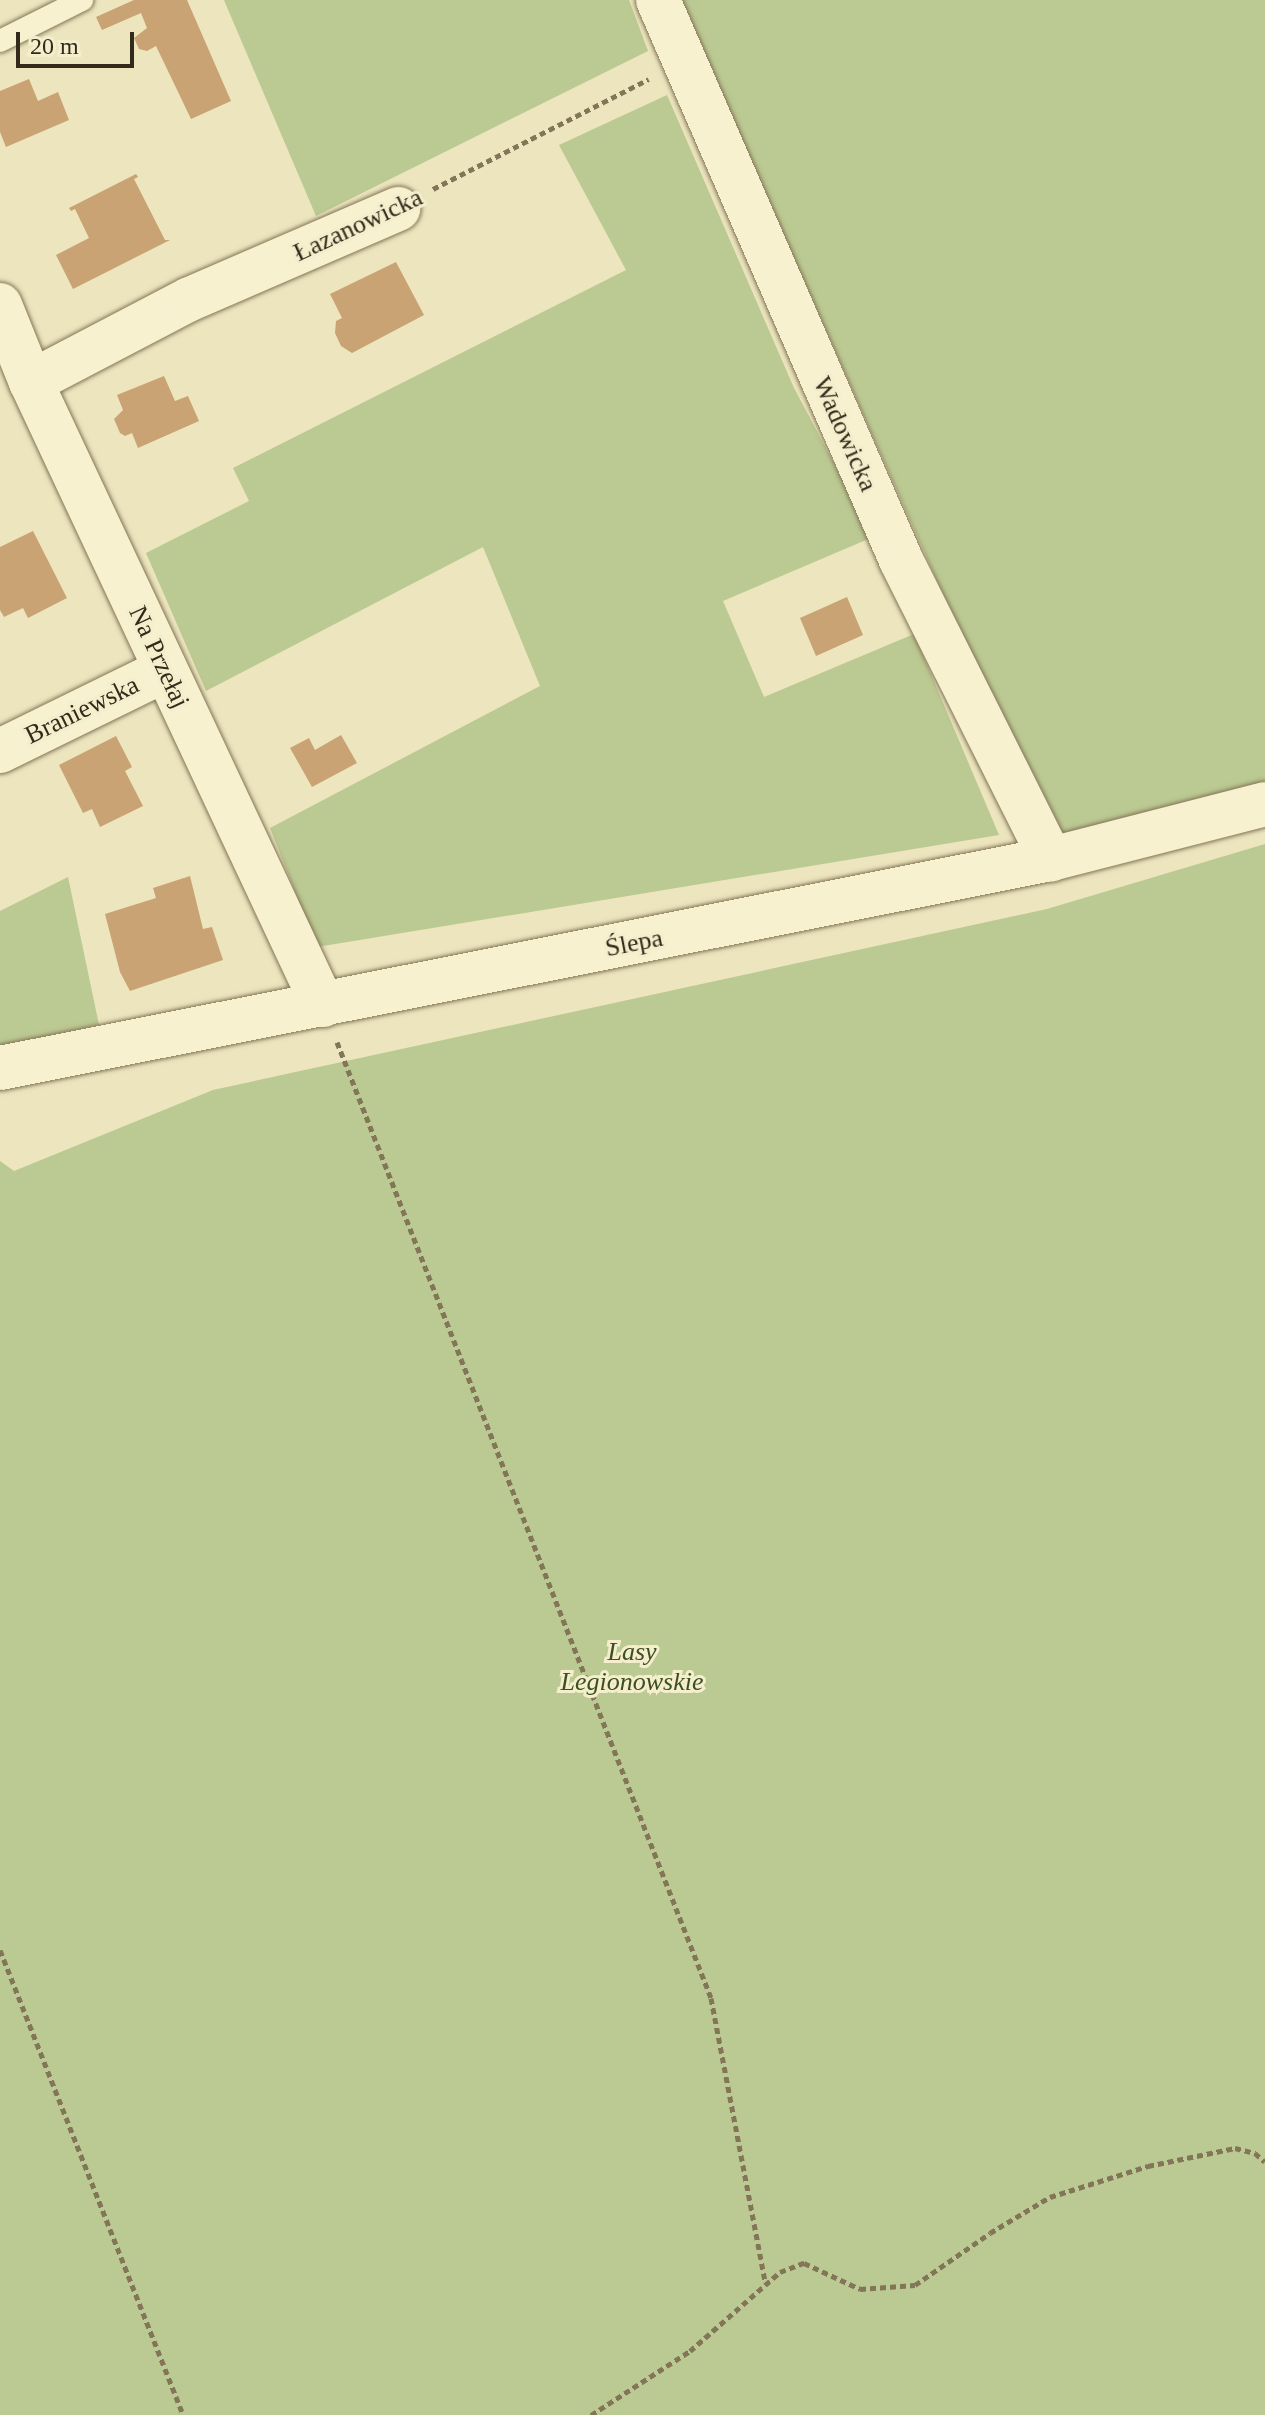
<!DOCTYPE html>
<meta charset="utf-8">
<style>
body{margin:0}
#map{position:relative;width:1265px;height:2415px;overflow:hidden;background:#ece5bd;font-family:Georgia,serif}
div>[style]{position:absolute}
.green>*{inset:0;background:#bbc992}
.building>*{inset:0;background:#c9a374}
.path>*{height:5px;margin-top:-2.5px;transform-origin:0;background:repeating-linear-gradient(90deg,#837557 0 6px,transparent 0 10px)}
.roads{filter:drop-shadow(0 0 2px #837557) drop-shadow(0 0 2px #837557)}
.service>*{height:22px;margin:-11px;padding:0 11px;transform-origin:11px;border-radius:11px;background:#f7f1d0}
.minor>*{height:44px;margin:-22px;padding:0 22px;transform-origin:22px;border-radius:22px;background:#f7f1d0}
span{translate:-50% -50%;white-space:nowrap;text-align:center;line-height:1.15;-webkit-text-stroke:6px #f4eecc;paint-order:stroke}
.street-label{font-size:26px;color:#332a1b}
.park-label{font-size:26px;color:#3d4f22;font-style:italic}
.scale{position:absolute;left:16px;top:32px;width:118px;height:36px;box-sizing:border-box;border:4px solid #332a1b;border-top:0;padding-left:10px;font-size:24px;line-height:28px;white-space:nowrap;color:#332a1b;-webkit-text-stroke:6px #f4eecc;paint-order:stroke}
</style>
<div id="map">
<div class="green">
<div style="clip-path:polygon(224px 0,629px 0,648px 51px,316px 216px)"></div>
<div style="clip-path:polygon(680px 0,1265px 0,1265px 782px,1064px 836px,942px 592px)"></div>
<div style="clip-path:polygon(667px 95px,794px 388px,873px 537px,723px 601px,764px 697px,914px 634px,999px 835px,317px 947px,270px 828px,540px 686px,483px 547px,206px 691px,146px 553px,249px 501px,233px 468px,626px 270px,559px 145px)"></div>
<div style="clip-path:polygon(1265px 844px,1265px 2415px,0 2415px,0 1161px,14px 1171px,213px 1090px,1047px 909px)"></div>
<div style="clip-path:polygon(68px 877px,99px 1025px,0 1046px,0 911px)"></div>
</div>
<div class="building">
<div style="clip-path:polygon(134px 0,187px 0,231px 101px,191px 119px,156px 46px,147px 51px,139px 49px,134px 38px,147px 28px,141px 13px,102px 30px,96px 17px)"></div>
<div style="clip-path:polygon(29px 79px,38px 101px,58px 92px,69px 120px,6px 147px,0 132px,0 91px)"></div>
<div style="clip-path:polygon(136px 174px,138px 177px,134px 179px,165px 240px,170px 240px,73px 289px,56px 255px,89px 238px,75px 209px,71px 211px,69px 208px)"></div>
<div style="clip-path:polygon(396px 262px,424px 315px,352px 353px,341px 346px,335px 333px,336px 321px,342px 318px,330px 294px)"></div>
<div style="clip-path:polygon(164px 376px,175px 401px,188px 396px,199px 421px,138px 448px,132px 433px,125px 436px,120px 433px,114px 419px,123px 410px,117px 395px)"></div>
<div style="clip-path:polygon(33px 531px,67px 598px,28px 618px,23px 608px,4px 617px,0 610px,0 547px)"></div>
<div style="clip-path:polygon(847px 597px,863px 635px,816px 656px,800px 618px)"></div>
<div style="clip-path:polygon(341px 735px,357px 763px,312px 787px,290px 748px,309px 738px,315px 750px)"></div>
<div style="clip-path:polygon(116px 736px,132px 767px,125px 771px,143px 806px,100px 827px,92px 809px,83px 813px,59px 765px)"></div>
<div style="clip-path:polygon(190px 876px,203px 929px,212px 927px,223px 960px,130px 991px,120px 972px,105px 914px,156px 898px,153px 888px)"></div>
</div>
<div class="path">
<div style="left:433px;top:189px;width:242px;rotate:-27deg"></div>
<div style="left:337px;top:1042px;width:1027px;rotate:68.63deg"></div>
<div style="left:711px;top:1998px;width:288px;rotate:79.2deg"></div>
<div style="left:0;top:1950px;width:500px;rotate:68.5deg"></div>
<div style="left:591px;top:2415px;width:118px;rotate:-32.9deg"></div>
<div style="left:690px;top:2351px;width:120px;rotate:-41.3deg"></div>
<div style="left:780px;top:2272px;width:26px;rotate:-21deg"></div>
<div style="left:804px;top:2263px;width:62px;rotate:24.9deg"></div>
<div style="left:860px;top:2289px;width:55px;rotate:-4.2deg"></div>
<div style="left:915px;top:2285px;width:91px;rotate:-34.7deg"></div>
<div style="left:990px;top:2233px;width:70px;rotate:-31deg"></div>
<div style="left:1050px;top:2197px;width:103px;rotate:-17.6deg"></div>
<div style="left:1148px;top:2166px;width:89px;rotate:-11.7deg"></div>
<div style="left:1235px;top:2148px;width:21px;rotate:14deg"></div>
<div style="left:1255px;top:2153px;width:13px;rotate:42deg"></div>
</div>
<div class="roads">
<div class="service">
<div style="left:0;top:41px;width:92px;rotate:-26.6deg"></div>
</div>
<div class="minor">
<div style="left:658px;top:0;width:610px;rotate:66.54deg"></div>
<div style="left:901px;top:560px;width:335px;rotate:63.4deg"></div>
<div style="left:0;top:305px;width:83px;rotate:68.1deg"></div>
<div style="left:31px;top:382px;width:688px;rotate:64.89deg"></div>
<div style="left:31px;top:382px;width:179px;rotate:-27.6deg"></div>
<div style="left:190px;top:299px;width:227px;rotate:-23.4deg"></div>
<div style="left:0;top:751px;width:184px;rotate:-26.1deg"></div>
<div style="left:0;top:1068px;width:1072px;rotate:-11.25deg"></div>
<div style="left:1051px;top:859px;width:221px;rotate:-14.4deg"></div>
</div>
</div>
<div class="street-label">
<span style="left:358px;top:225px;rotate:-25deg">Łazanowicka</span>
<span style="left:845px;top:434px;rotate:66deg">Wadowicka</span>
<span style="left:159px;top:657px;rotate:65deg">Na Przełaj</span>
<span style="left:82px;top:710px;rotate:-26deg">Braniewska</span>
<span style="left:634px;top:943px;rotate:-11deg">Ślepa</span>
</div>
<div class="park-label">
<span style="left:632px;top:1667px">Lasy<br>Legionowskie</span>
</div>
<div class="scale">20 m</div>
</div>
